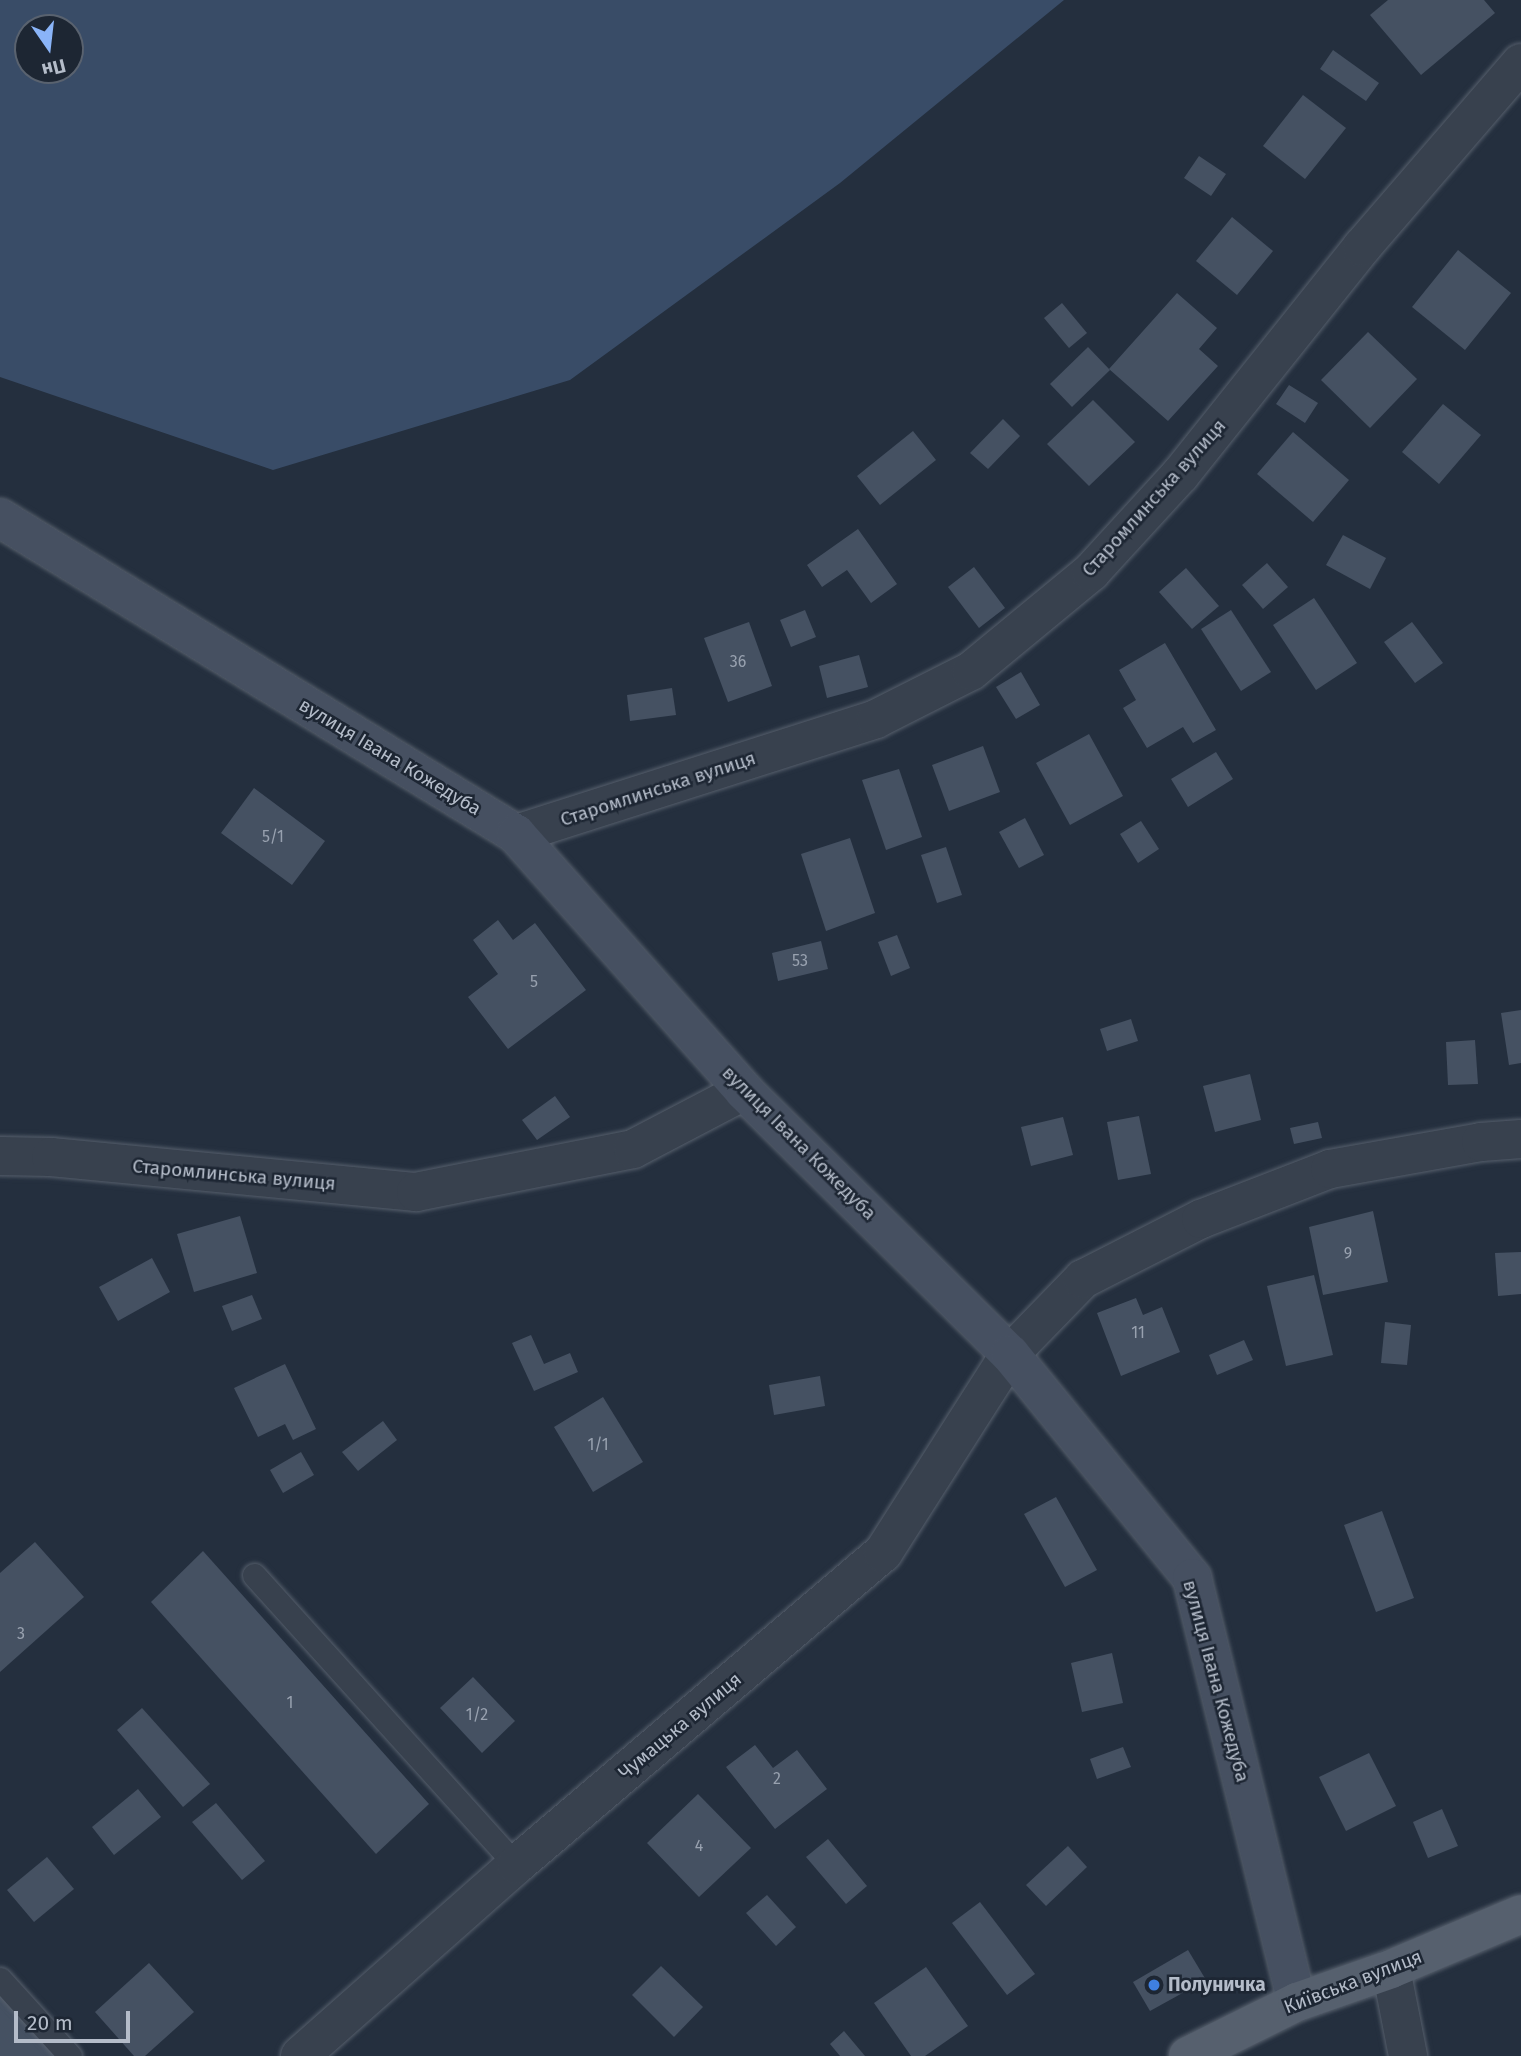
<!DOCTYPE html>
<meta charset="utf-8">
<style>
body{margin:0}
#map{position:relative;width:1521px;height:2056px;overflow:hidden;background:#242f3e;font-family:"Fira Sans",sans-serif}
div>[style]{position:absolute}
.water>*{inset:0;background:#394c67}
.building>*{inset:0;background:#455162}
.roads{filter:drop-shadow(0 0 2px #565f6c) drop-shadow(0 0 2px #565f6c)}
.lane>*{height:23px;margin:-11.5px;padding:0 11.5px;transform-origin:11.5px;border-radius:11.5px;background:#38414e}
.street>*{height:38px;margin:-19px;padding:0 19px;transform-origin:19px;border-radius:19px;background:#38414e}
.secondary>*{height:38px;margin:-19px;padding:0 19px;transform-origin:19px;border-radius:19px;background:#465061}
.primary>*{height:38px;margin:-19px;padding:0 19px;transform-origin:19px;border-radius:19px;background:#56606e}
.dots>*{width:19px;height:19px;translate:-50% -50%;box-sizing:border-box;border:4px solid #1d2633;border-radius:50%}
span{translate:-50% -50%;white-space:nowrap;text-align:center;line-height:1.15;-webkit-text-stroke:5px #1d2633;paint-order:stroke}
.number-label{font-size:16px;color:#98a1af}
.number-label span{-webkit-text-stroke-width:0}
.street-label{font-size:19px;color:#b4bcc9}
.poi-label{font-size:19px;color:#b4bcc9;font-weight:700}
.left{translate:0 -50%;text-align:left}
.north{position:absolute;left:14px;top:14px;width:70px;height:70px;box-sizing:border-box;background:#1d2633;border:2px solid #59626f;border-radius:50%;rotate:166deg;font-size:19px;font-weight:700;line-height:28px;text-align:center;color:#b4bcc9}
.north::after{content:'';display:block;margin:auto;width:24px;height:32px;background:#8ab4f8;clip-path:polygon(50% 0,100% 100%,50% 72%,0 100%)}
.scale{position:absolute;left:14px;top:2011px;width:116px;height:32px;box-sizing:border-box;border:4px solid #b4bcc9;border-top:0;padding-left:9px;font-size:21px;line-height:24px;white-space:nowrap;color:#b4bcc9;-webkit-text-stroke:5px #1d2633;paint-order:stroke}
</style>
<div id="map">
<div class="water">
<div style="clip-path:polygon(evenodd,0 0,1064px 0,840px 183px,570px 380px,273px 470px,0 377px,0 0,28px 28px,70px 28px,70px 70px,28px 70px,28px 28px)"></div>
</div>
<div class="building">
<div style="clip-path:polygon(1388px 0,1484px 0,1495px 13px,1421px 75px,1370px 15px)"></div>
<div style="clip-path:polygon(1333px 50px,1379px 83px,1366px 101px,1320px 69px)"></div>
<div style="clip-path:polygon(1303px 95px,1346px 128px,1305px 179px,1263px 146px)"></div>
<div style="clip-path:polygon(1199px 156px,1226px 174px,1211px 196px,1184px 178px)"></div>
<div style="clip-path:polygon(1232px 217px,1273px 251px,1237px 295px,1196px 261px)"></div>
<div style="clip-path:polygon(1458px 250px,1511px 293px,1465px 350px,1412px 307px)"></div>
<div style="clip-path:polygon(1177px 293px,1217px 328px,1199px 349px,1218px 366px,1168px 421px,1109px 369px)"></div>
<div style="clip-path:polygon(1062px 303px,1087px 333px,1069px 348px,1044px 318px)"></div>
<div style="clip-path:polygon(1368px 332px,1417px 379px,1370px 428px,1321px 380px)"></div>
<div style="clip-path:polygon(1088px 347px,1110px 370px,1072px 407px,1050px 384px)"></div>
<div style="clip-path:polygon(1289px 385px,1318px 403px,1305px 423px,1276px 404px)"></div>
<div style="clip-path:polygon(1093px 400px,1135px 442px,1089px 486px,1047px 444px)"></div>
<div style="clip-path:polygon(1443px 404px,1481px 435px,1439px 484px,1402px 452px)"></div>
<div style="clip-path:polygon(1003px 419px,1020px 436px,988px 469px,970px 453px)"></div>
<div style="clip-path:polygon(913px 431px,936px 460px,880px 505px,857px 476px)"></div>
<div style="clip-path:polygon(1293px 432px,1349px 480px,1313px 522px,1257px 474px)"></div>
<div style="clip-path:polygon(858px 529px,897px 584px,871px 603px,847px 570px,822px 587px,807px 565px)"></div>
<div style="clip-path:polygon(1343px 535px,1386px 558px,1370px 589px,1326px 565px)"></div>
<div style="clip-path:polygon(1267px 563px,1288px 587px,1263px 609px,1242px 585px)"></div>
<div style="clip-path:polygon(974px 567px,1005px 608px,979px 628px,948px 587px)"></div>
<div style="clip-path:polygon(1186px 568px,1219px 606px,1192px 629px,1159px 592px)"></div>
<div style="clip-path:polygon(1314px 598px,1357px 663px,1316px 690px,1273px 625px)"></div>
<div style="clip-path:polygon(805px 610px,816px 637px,791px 647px,780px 620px)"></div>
<div style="clip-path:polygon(1231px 610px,1271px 672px,1241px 691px,1201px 629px)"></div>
<div style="clip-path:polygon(749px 622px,772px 686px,728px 702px,704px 638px)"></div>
<div style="clip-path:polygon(1412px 622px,1443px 663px,1415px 683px,1384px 642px)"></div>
<div style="clip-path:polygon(1165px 643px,1216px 730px,1193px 743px,1183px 727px,1147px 748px,1123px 708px,1136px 700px,1119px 670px)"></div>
<div style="clip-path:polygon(859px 655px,868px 687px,827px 698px,819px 666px)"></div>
<div style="clip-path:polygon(1021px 672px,1040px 705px,1016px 719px,996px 687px)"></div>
<div style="clip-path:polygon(672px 688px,676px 715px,630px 721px,627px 695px)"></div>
<div style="clip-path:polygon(1089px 734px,1123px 796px,1070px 825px,1036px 763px)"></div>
<div style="clip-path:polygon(983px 746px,1000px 792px,949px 811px,932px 765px)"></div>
<div style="clip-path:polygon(1216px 752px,1233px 779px,1188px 807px,1171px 779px)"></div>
<div style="clip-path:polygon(899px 769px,922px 837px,886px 850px,862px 780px)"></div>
<div style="clip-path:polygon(254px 788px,325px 841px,292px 885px,221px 833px)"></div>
<div style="clip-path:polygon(1025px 818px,1044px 855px,1019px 868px,999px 832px)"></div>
<div style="clip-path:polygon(1141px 821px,1159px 849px,1138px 863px,1120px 834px)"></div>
<div style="clip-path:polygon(850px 838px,875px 913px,826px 931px,801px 854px)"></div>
<div style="clip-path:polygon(946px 847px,962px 895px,937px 903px,921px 855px)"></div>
<div style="clip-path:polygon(498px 920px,513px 940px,535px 923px,586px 990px,508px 1049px,468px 997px,498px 974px,473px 940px)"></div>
<div style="clip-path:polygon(897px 935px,910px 968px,891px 976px,878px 942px)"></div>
<div style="clip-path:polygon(821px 941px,828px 969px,778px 981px,772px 953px)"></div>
<div style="clip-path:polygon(1521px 1010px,1521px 1063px,1509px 1065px,1501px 1013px)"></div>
<div style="clip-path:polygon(1131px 1019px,1138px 1041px,1107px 1051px,1100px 1029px)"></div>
<div style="clip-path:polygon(1475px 1040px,1478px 1084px,1448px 1085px,1446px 1042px)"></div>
<div style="clip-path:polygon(1250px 1074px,1261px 1120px,1215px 1132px,1203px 1086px)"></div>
<div style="clip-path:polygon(555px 1096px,570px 1117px,537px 1140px,522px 1120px)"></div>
<div style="clip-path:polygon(1139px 1116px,1151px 1174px,1118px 1180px,1107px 1122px)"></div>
<div style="clip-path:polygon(1063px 1117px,1073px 1155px,1031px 1166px,1021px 1127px)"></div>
<div style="clip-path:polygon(1318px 1122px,1322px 1138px,1294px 1144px,1290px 1128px)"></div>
<div style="clip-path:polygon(1373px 1211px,1388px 1282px,1323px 1295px,1309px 1227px)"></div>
<div style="clip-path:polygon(240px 1216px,257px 1273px,194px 1292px,177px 1234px)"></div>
<div style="clip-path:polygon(1521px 1252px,1521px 1294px,1498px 1296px,1495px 1253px)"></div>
<div style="clip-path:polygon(152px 1258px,170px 1292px,118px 1321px,99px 1287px)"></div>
<div style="clip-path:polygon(1314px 1275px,1333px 1355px,1286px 1366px,1267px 1286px)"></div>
<div style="clip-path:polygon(252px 1295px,262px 1319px,232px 1331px,222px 1306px)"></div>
<div style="clip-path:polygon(1136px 1298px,1143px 1315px,1162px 1307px,1180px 1352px,1121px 1376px,1097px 1313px)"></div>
<div style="clip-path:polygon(1385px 1322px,1411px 1325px,1407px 1365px,1381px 1363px)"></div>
<div style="clip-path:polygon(531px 1335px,544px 1364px,570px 1353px,578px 1372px,534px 1391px,512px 1343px)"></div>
<div style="clip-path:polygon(1244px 1340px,1253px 1360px,1217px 1375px,1209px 1355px)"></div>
<div style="clip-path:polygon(285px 1364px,316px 1429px,293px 1440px,285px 1424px,258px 1437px,234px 1388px)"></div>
<div style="clip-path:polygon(820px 1376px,825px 1406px,774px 1415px,769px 1385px)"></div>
<div style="clip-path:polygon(603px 1397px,643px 1462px,593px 1492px,554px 1427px)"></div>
<div style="clip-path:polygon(383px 1421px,397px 1440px,358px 1471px,342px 1452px)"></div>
<div style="clip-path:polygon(301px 1452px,314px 1475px,283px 1493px,270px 1470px)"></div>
<div style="clip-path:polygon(1056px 1497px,1097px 1570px,1065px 1587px,1024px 1514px)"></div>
<div style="clip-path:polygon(1382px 1511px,1414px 1598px,1376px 1612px,1344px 1525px)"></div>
<div style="clip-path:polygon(35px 1542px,84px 1597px,0 1672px,0 1573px)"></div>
<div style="clip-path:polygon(203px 1551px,429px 1804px,376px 1854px,151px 1602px)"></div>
<div style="clip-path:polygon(1112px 1653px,1123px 1703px,1082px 1712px,1071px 1663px)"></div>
<div style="clip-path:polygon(473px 1677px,515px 1721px,482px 1753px,440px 1708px)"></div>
<div style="clip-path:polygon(142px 1708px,210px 1784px,183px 1807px,117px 1730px)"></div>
<div style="clip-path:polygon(755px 1745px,773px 1768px,797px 1750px,827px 1789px,775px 1829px,726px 1767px)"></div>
<div style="clip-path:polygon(1123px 1747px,1131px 1767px,1097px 1779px,1090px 1759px)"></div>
<div style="clip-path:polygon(1369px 1753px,1396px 1806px,1346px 1831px,1319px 1777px)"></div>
<div style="clip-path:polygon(138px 1789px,161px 1817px,114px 1855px,92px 1827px)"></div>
<div style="clip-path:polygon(698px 1794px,751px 1848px,699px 1897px,647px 1843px)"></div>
<div style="clip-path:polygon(216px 1803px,265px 1861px,242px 1880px,192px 1822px)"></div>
<div style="clip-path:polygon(1442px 1809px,1458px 1846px,1428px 1858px,1413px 1822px)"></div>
<div style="clip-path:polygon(828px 1839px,867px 1886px,846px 1904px,806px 1857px)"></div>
<div style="clip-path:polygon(1068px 1846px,1087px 1867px,1046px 1906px,1026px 1885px)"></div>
<div style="clip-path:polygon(47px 1857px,74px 1889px,34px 1922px,7px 1890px)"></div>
<div style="clip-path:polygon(767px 1895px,796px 1927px,776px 1946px,746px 1913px)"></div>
<div style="clip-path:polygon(980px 1902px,1035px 1974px,1007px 1995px,952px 1923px)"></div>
<div style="clip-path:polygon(1188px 1950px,1206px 1980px,1150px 2011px,1133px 1982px)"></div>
<div style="clip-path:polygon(149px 1963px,194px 2012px,145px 2056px,134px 2056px,95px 2012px)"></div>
<div style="clip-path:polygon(661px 1966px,703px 2007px,674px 2037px,632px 1995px)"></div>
<div style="clip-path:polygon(926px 1967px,968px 2026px,925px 2056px,911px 2056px,874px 2003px)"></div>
<div style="clip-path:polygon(0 1982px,58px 2056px,0 2056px)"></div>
<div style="clip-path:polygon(844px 2031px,865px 2056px,840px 2056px,830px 2044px)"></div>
</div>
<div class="roads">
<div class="lane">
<div style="left:254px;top:1575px;width:391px;rotate:47.9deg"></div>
<div style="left:0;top:1979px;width:104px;rotate:47.7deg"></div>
</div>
<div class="street">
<div style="left:516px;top:834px;width:378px;rotate:-17.7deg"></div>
<div style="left:876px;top:719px;width:106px;rotate:-26.8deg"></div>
<div style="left:971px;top:671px;width:156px;rotate:-39.5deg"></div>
<div style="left:1091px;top:572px;width:132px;rotate:-47.5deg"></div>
<div style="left:1180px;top:475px;width:292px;rotate:-51.4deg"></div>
<div style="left:1362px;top:247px;width:243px;rotate:-49.2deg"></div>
<div style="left:0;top:1156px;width:51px;rotate:1.1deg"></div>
<div style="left:51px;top:1157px;width:367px;rotate:5.5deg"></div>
<div style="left:416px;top:1192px;width:221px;rotate:-11.2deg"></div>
<div style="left:633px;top:1149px;width:125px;rotate:-27.6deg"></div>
<div style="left:1391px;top:1969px;width:89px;rotate:78.9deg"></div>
<div style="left:300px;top:2056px;width:288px;rotate:-41.5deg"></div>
<div style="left:516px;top:1865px;width:482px;rotate:-40.4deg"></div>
<div style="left:883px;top:1553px;width:236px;rotate:-57.5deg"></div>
<div style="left:1010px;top:1354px;width:105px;rotate:-45.8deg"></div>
<div style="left:1083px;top:1279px;width:132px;rotate:-27deg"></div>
<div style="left:1201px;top:1219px;width:138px;rotate:-21.2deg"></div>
<div style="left:1330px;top:1169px;width:153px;rotate:-10.1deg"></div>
<div style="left:1481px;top:1142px;width:40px;rotate:-4.3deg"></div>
</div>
<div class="secondary">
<div style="left:0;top:518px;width:605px;rotate:31.48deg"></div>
<div style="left:516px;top:834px;width:344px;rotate:48.4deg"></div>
<div style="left:744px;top:1091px;width:374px;rotate:44.7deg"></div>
<div style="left:1010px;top:1354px;width:289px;rotate:50.9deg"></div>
<div style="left:1192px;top:1578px;width:437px;rotate:76.1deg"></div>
</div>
<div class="primary">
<div style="left:1188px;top:2056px;width:122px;rotate:-26.4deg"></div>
<div style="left:1297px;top:2002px;width:100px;rotate:-19.3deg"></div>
<div style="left:1391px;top:1969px;width:141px;rotate:-22.9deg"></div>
</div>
</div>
<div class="dots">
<div style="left:1154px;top:1985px;background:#3f7fe0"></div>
</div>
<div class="number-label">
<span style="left:738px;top:662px">36</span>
<span style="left:273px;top:837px">5/1</span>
<span style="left:800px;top:961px">53</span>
<span style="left:534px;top:982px">5</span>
<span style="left:1348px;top:1254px">9</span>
<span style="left:1138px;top:1333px">11</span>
<span style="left:598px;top:1445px">1/1</span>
<span style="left:21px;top:1634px">3</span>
<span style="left:290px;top:1703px">1</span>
<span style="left:477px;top:1715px">1/2</span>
<span style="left:777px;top:1779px">2</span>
<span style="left:699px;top:1846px">4</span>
</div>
<div class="street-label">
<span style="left:1154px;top:498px;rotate:-48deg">Старомлинська вулиця</span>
<span style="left:390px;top:757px;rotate:31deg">вулиця Івана Кожедуба</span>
<span style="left:658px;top:789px;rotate:-18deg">Старомлинська вулиця</span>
<span style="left:799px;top:1143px;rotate:45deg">вулиця Івана Кожедуба</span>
<span style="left:234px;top:1175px;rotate:5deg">Старомлинська вулиця</span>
<span style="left:1216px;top:1681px;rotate:75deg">вулиця Івана Кожедуба</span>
<span style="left:680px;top:1726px;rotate:-40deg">Чумацька вулиця</span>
<span style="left:1353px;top:1982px;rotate:-21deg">Київська вулиця</span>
</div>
<div class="poi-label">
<span class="left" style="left:1168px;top:1985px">Полуничка</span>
</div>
<div class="north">Пн</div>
<div class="scale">20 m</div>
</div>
